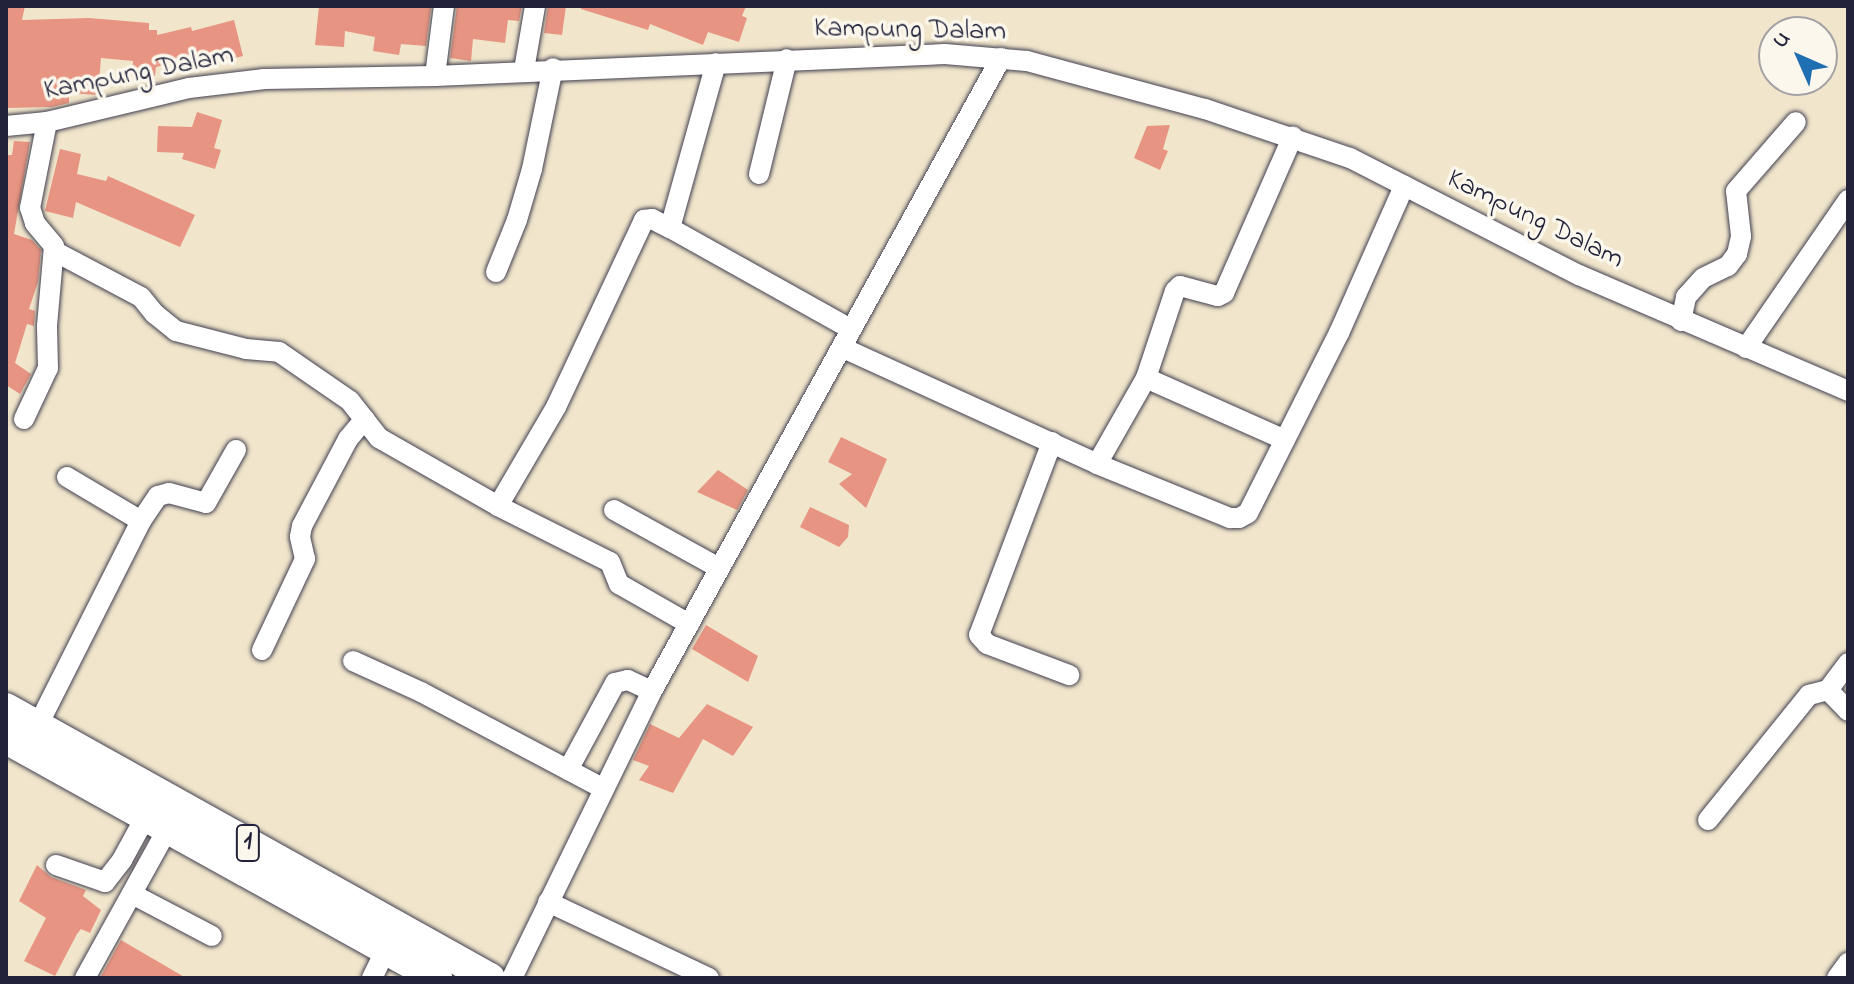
<!DOCTYPE html>
<style>
body{margin:0}
#map{position:relative;width:1854px;height:984px;overflow:hidden;background:#f1e6cb;font-family:"Indie Flower",sans-serif}
div>[style]{position:absolute}
.building>*{inset:0;background:#e79582}
.roads{filter:drop-shadow(0 0 2px #413f51) drop-shadow(0 0 2px #413f51)}
.minor>*{height:20px;margin:-10px;padding:0 10px;transform-origin:10px;border-radius:10px;background:#fff}
.highway>*{height:30px;margin:-15px;padding:0 15px;transform-origin:15px;border-radius:15px;background:#fff}
span{translate:-50% -50%;white-space:nowrap;text-align:center;line-height:1.15;-webkit-text-stroke:7px #fbf7ec;paint-order:stroke}
.shield-label span{padding:2px 6px;background:#fbf7ec;border:2px solid;border-radius:6px;-webkit-text-stroke-width:0}
.shield-label{font-size:26px;color:#22223b;font-weight:700}
.street-label{font-size:28px;color:#22223b}
.frame{position:absolute;inset:0;border:8px solid #22223b;pointer-events:none}
.north{position:absolute;left:1758px;top:16px;width:80px;height:80px;box-sizing:border-box;background:#fbf7ec;border:2px solid #a4a2a5;border-radius:50%;rotate:315deg;font-size:22px;font-weight:700;line-height:32px;text-align:center;color:#22223b}
.north::after{content:'';display:block;margin:auto;width:28px;height:36px;background:#1f6fb2;clip-path:polygon(50% 0,100% 100%,50% 72%,0 100%)}
</style>
<div id="map">
<div class="building">
<div style="clip-path:polygon(6px 6px,25px 6px,22px 20px,89px 18px,149px 23px,149px 30px,157px 30px,157px 35px,191px 27px,192px 31px,234px 20px,243px 56px,217px 63px,214px 53px,156px 67px,155px 76px,132px 76px,133px 61px,101px 58px,98px 95px,69px 93px,69px 103px,52px 107px,6px 108px)"></div>
<div style="clip-path:polygon(319px 6px,431px 8px,426px 46px,401px 44px,399px 55px,373px 51px,375px 37px,345px 31px,344px 47px,315px 45px)"></div>
<div style="clip-path:polygon(457px 6px,522px 6px,519px 21px,508px 20px,505px 43px,473px 39px,471px 61px,450px 58px)"></div>
<div style="clip-path:polygon(548px 6px,566px 6px,562px 35px,544px 33px)"></div>
<div style="clip-path:polygon(581px 6px,746px 6px,742px 16px,747px 18px,739px 42px,708px 32px,703px 45px,650px 24px,648px 30px,581px 9px)"></div>
<div style="clip-path:polygon(197px 112px,222px 120px,214px 148px,221px 150px,215px 169px,182px 159px,184px 153px,157px 152px,158px 126px,192px 127px)"></div>
<div style="clip-path:polygon(1170px 125px,1163px 149px,1168px 151px,1160px 170px,1134px 158px,1147px 126px)"></div>
<div style="clip-path:polygon(14px 141px,30px 142px,14px 234px,32px 240px,41px 250px,38px 282px,29px 309px,35px 311px,34px 326px,27px 324px,15px 363px,31px 374px,20px 394px,6px 385px,6px 155px,12px 155px)"></div>
<div style="clip-path:polygon(60px 149px,81px 154px,77px 174px,106px 181px,108px 176px,195px 215px,180px 247px,76px 202px,73px 218px,45px 211px)"></div>
<div style="clip-path:polygon(841px 437px,887px 459px,866px 508px,839px 484px,852px 474px,828px 462px)"></div>
<div style="clip-path:polygon(718px 470px,748px 490px,737px 510px,697px 492px)"></div>
<div style="clip-path:polygon(810px 507px,849px 525px,848px 537px,839px 547px,800px 527px)"></div>
<div style="clip-path:polygon(706px 625px,758px 656px,748px 682px,692px 649px)"></div>
<div style="clip-path:polygon(707px 704px,753px 727px,733px 756px,703px 739px,673px 793px,639px 780px,649px 766px,633px 760px,650px 724px,679px 738px)"></div>
<div style="clip-path:polygon(37px 865px,51px 877px,86px 890px,83px 896px,101px 910px,90px 933px,81px 929px,77px 934px,55px 976px,24px 961px,46px 918px,19px 901px)"></div>
<div style="clip-path:polygon(121px 940px,186px 978px,100px 978px)"></div>
</div>
<div class="roads">
<div class="minor">
<div style="left:524px;top:70px;width:65px;rotate:-80.2deg"></div>
<div style="left:435px;top:76px;width:71px;rotate:-82.7deg"></div>
<div style="left:6px;top:126px;width:41px;rotate:-5.6deg"></div>
<div style="left:47px;top:122px;width:146px;rotate:-13.5deg"></div>
<div style="left:189px;top:88px;width:76px;rotate:-6.8deg"></div>
<div style="left:264px;top:79px;width:171px;rotate:-1deg"></div>
<div style="left:435px;top:76px;width:510px;rotate:-2.47deg"></div>
<div style="left:945px;top:54px;width:82px;rotate:4.9deg"></div>
<div style="left:1027px;top:61px;width:184px;rotate:15.1deg"></div>
<div style="left:1205px;top:109px;width:153px;rotate:18.7deg"></div>
<div style="left:1350px;top:158px;width:257px;rotate:27.1deg"></div>
<div style="left:1579px;top:275px;width:293px;rotate:23.3deg"></div>
<div style="left:759px;top:174px;width:118px;rotate:-76.3deg"></div>
<div style="left:670px;top:228px;width:171px;rotate:-74.4deg"></div>
<div style="left:54px;top:251px;width:98px;rotate:27.9deg"></div>
<div style="left:141px;top:297px;width:22px;rotate:51deg"></div>
<div style="left:155px;top:314px;width:27px;rotate:39deg"></div>
<div style="left:176px;top:331px;width:72px;rotate:14.4deg"></div>
<div style="left:246px;top:349px;width:33px;rotate:5deg"></div>
<div style="left:279px;top:352px;width:86px;rotate:34.6deg"></div>
<div style="left:350px;top:401px;width:47px;rotate:51.9deg"></div>
<div style="left:379px;top:438px;width:137px;rotate:29.7deg"></div>
<div style="left:498px;top:506px;width:115px;rotate:-59.6deg"></div>
<div style="left:556px;top:407px;width:207px;rotate:-64.8deg"></div>
<div style="left:644px;top:220px;width:8px;rotate:-7deg"></div>
<div style="left:652px;top:219px;width:20px;rotate:27deg"></div>
<div style="left:670px;top:228px;width:207px;rotate:29.2deg"></div>
<div style="left:496px;top:272px;width:56px;rotate:-68deg"></div>
<div style="left:517px;top:220px;width:53px;rotate:-73.6deg"></div>
<div style="left:532px;top:169px;width:103px;rotate:-78.3deg"></div>
<div style="left:1681px;top:321px;width:25px;rotate:-78deg"></div>
<div style="left:1686px;top:297px;width:25px;rotate:-48deg"></div>
<div style="left:1703px;top:278px;width:28px;rotate:-26deg"></div>
<div style="left:1728px;top:266px;width:15px;rotate:-53deg"></div>
<div style="left:1737px;top:254px;width:18px;rotate:-77deg"></div>
<div style="left:1741px;top:236px;width:45px;rotate:-96.3deg"></div>
<div style="left:1736px;top:191px;width:91px;rotate:-49deg"></div>
<div style="left:843px;top:348px;width:279px;rotate:24.5deg"></div>
<div style="left:1097px;top:464px;width:99px;rotate:-60.3deg"></div>
<div style="left:1146px;top:378px;width:92px;rotate:-71.6deg"></div>
<div style="left:1175px;top:291px;width:7px;rotate:-45deg"></div>
<div style="left:1180px;top:286px;width:39px;rotate:15deg"></div>
<div style="left:1218px;top:296px;width:7px;rotate:-27deg"></div>
<div style="left:1224px;top:293px;width:171px;rotate:-66.3deg"></div>
<div style="left:1746px;top:348px;width:180px;rotate:-55.4deg"></div>
<div style="left:1146px;top:378px;width:152px;rotate:24deg"></div>
<div style="left:24px;top:419px;width:56px;rotate:-64.8deg"></div>
<div style="left:48px;top:368px;width:42px;rotate:-91.4deg"></div>
<div style="left:47px;top:326px;width:80px;rotate:-85deg"></div>
<div style="left:54px;top:246px;width:30px;rotate:-130deg"></div>
<div style="left:35px;top:223px;width:16px;rotate:-108deg"></div>
<div style="left:30px;top:208px;width:88px;rotate:-78.8deg"></div>
<div style="left:1052px;top:442px;width:206px;rotate:110.7deg"></div>
<div style="left:979px;top:635px;width:12px;rotate:48deg"></div>
<div style="left:987px;top:644px;width:88px;rotate:20.7deg"></div>
<div style="left:1097px;top:464px;width:144px;rotate:22.1deg"></div>
<div style="left:1230px;top:518px;width:9px"></div>
<div style="left:1239px;top:518px;width:10px;rotate:-29deg"></div>
<div style="left:1248px;top:513px;width:202px;rotate:-63.2deg"></div>
<div style="left:1339px;top:333px;width:161px;rotate:-66.1deg"></div>
<div style="left:67px;top:477px;width:86px;rotate:30.7deg"></div>
<div style="left:498px;top:506px;width:125px;rotate:26.6deg"></div>
<div style="left:610px;top:562px;width:24px;rotate:68deg"></div>
<div style="left:619px;top:584px;width:81px;rotate:29.7deg"></div>
<div style="left:614px;top:510px;width:120px;rotate:28.9deg"></div>
<div style="left:262px;top:650px;width:101px;rotate:-64.7deg"></div>
<div style="left:305px;top:559px;width:23px;rotate:-103deg"></div>
<div style="left:300px;top:537px;width:11px;rotate:-80deg"></div>
<div style="left:302px;top:526px;width:98px;rotate:-62.1deg"></div>
<div style="left:348px;top:439px;width:26px;rotate:-50deg"></div>
<div style="left:353px;top:661px;width:75px;rotate:24.5deg"></div>
<div style="left:421px;top:692px;width:207px;rotate:27.9deg"></div>
<div style="left:1828px;top:690px;width:34px;rotate:-53deg"></div>
<div style="left:38px;top:725px;width:229px;rotate:-63.2deg"></div>
<div style="left:141px;top:521px;width:30px;rotate:-56deg"></div>
<div style="left:158px;top:496px;width:11px;rotate:-15deg"></div>
<div style="left:169px;top:493px;width:38px;rotate:15deg"></div>
<div style="left:206px;top:503px;width:61px;rotate:-60.5deg"></div>
<div style="left:568px;top:770px;width:99px;rotate:-61.6deg"></div>
<div style="left:615px;top:683px;width:13px;rotate:-13deg"></div>
<div style="left:628px;top:680px;width:26px;rotate:25deg"></div>
<div style="left:1708px;top:820px;width:161px;rotate:-51.1deg"></div>
<div style="left:1809px;top:695px;width:20px;rotate:-15deg"></div>
<div style="left:1828px;top:690px;width:29px;rotate:46deg"></div>
<div style="left:56px;top:865px;width:52px;rotate:19.1deg"></div>
<div style="left:105px;top:882px;width:28px;rotate:-52deg"></div>
<div style="left:122px;top:860px;width:50px;rotate:-61.4deg"></div>
<div style="left:132px;top:894px;width:90px;rotate:27.7deg"></div>
<div style="left:548px;top:902px;width:178px;rotate:25.3deg"></div>
<div style="left:85px;top:978px;width:171px;rotate:-61deg"></div>
<div style="left:372px;top:978px;width:32px;rotate:-64deg"></div>
<div style="left:512px;top:978px;width:319px;rotate:-64deg"></div>
<div style="left:652px;top:691px;width:723px;rotate:-61.13deg"></div>
<div style="left:1837px;top:978px;width:19px;rotate:-54deg"></div>
</div>
<div class="highway">
<div style="left:6px;top:708px;width:554px;rotate:29.16deg"></div>
<div style="left:6px;top:739px;width:493px;rotate:29deg"></div>
</div>
</div>
<div class="shield-label">
<span style="left:248px;top:843px">1</span>
</div>
<div class="street-label">
<span style="left:910px;top:31px;rotate:1deg">Kampung Dalam</span>
<span style="left:139px;top:74px;rotate:-11deg">Kampung Dalam</span>
<span style="left:1535px;top:220px;rotate:26deg">Kampung Dalam</span>
</div>
<div class="frame"></div>
<div class="north">U</div>
</div>
